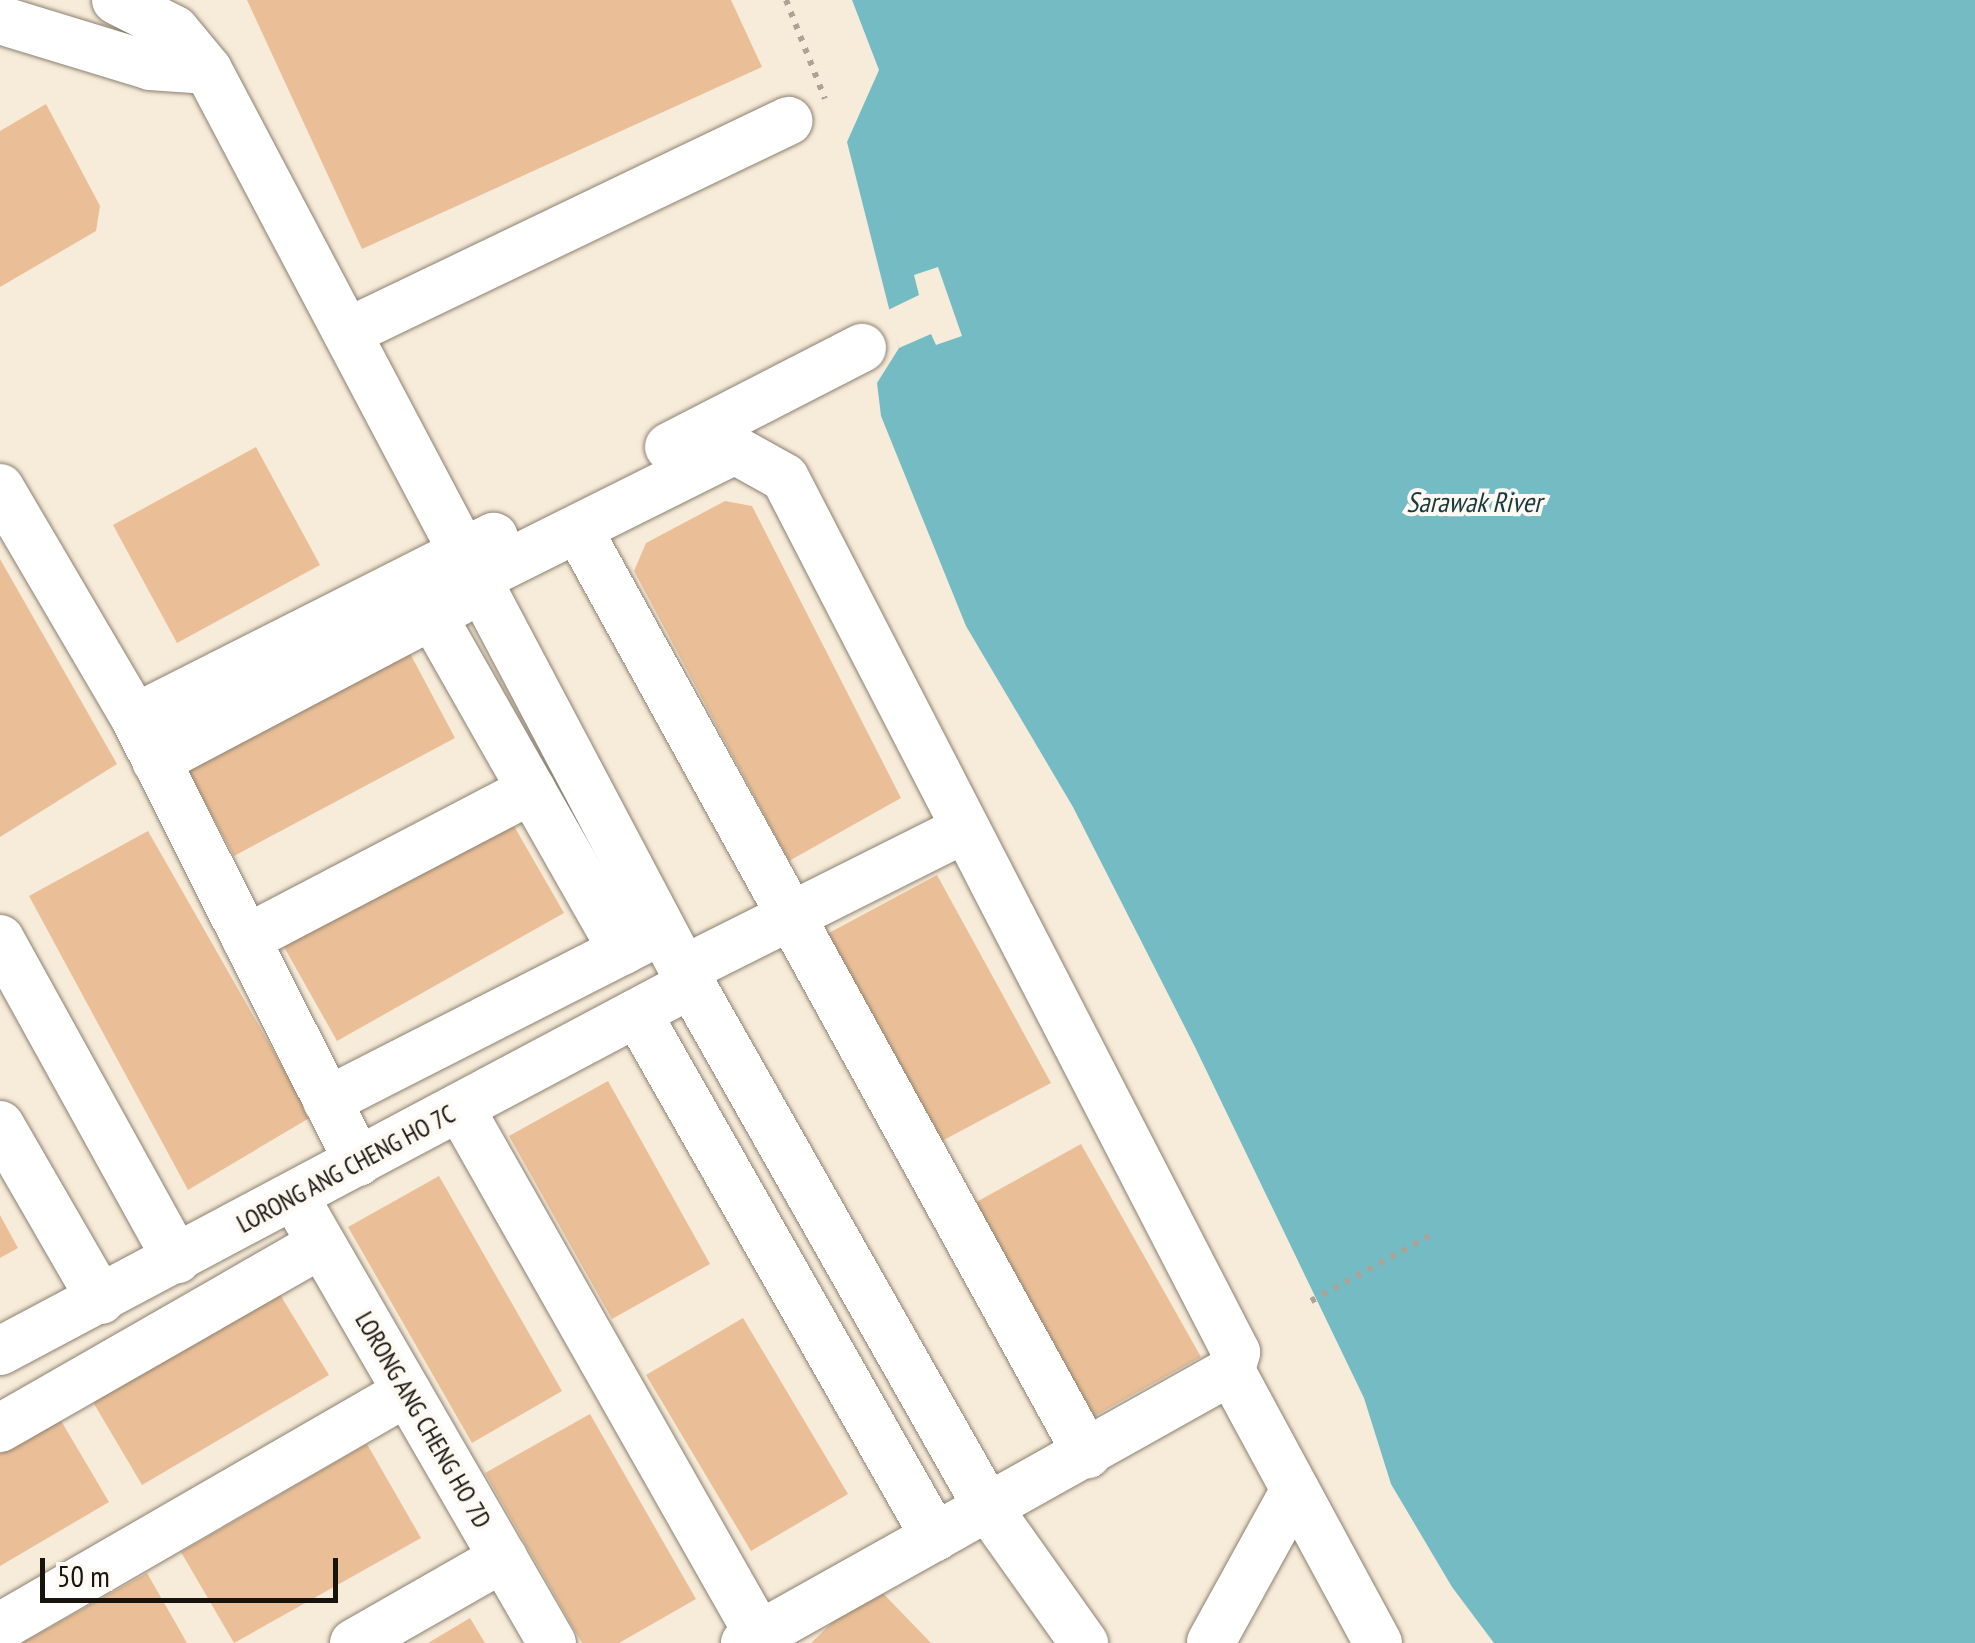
<!DOCTYPE html>
<style>
body{margin:0}
#map{position:relative;width:1975px;height:1643px;overflow:hidden;background:#f7ebd9;font-family:"PT Sans Narrow",sans-serif}
div>[style]{position:absolute}
.water>*{inset:0;background:#74bbc4}
.pier>*{inset:0;background:#f7ebd9}
.building>*{inset:0;background:#eabf98}
.path>*{height:6px;margin-top:-3px;transform-origin:0;background:repeating-linear-gradient(90deg,#aca395 0 5px,transparent 0 13px)}
.roads{filter:drop-shadow(0 0 2px #8c8171) drop-shadow(0 0 2px #8c8171)}
.minor>*{height:48px;margin:-24px;padding:0 24px;transform-origin:24px;border-radius:24px;background:#fff}
span{translate:-50% -50%;white-space:nowrap;text-align:center;line-height:1.15;-webkit-text-stroke:8px #fef9f2;paint-order:stroke}
.street-label{font-size:25px;color:#17130d}
.water-label{font-size:28px;color:#183b3f;font-style:italic}
.scale{position:absolute;left:40px;top:1558px;width:298px;height:45px;box-sizing:border-box;border:5px solid #17130d;border-top:0;padding-left:12px;font-size:30px;line-height:35px;white-space:nowrap;color:#17130d;-webkit-text-stroke:8px #fef9f2;paint-order:stroke}
</style>
<div id="map">
<div class="water">
<div style="clip-path:polygon(852px 0,1975px 0,1975px 1643px,1494px 1643px,1452px 1587px,1391px 1484px,1364px 1398px,1195px 1047px,1073px 807px,966px 626px,881px 416px,877px 383px,899px 348px,847px 142px,879px 70px)"></div>
</div>
<div class="pier">
<div style="clip-path:polygon(938px 267px,962px 336px,936px 345px,931px 334px,899px 348px,888px 310px,919px 295px,914px 275px)"></div>
</div>
<div class="building">
<div style="clip-path:polygon(247px 0,731px 0,762px 67px,362px 249px)"></div>
<div style="clip-path:polygon(46px 104px,100px 206px,96px 231px,0 287px,0 131px)"></div>
<div style="clip-path:polygon(256px 447px,320px 565px,177px 643px,113px 525px)"></div>
<div style="clip-path:polygon(725px 501px,752px 506px,901px 798px,789px 861px,634px 571px,646px 543px)"></div>
<div style="clip-path:polygon(0 559px,117px 764px,0 837px)"></div>
<div style="clip-path:polygon(405px 644px,455px 738px,234px 856px,183px 762px)"></div>
<div style="clip-path:polygon(510px 819px,564px 913px,337px 1041px,284px 947px)"></div>
<div style="clip-path:polygon(148px 831px,311px 1117px,188px 1190px,29px 896px)"></div>
<div style="clip-path:polygon(937px 875px,1051px 1083px,940px 1142px,827px 934px)"></div>
<div style="clip-path:polygon(608px 1081px,710px 1264px,612px 1319px,509px 1136px)"></div>
<div style="clip-path:polygon(1081px 1144px,1201px 1357px,1091px 1418px,971px 1205px)"></div>
<div style="clip-path:polygon(439px 1176px,562px 1391px,472px 1443px,348px 1227px)"></div>
<div style="clip-path:polygon(0 1215px,18px 1248px,0 1258px)"></div>
<div style="clip-path:polygon(276px 1288px,329px 1375px,142px 1485px,90px 1397px)"></div>
<div style="clip-path:polygon(743px 1318px,848px 1494px,751px 1551px,646px 1375px)"></div>
<div style="clip-path:polygon(590px 1414px,696px 1599px,619px 1643px,582px 1643px,485px 1473px)"></div>
<div style="clip-path:polygon(60px 1419px,109px 1502px,0 1566px,0 1454px)"></div>
<div style="clip-path:polygon(367px 1444px,421px 1538px,234px 1643px,181px 1552px)"></div>
<div style="clip-path:polygon(147px 1573px,187px 1643px,22px 1643px)"></div>
<div style="clip-path:polygon(873px 1583px,931px 1643px,811px 1643px)"></div>
<div style="clip-path:polygon(470px 1618px,485px 1643px,428px 1643px)"></div>
</div>
<div class="path">
<div style="left:786px;top:0;width:106px;rotate:68.5deg"></div>
<div style="left:1311px;top:1301px;width:135px;rotate:-28.8deg"></div>
</div>
<div class="roads">
<div class="minor">
<div style="left:116px;top:0;width:66px;rotate:27deg"></div>
<div style="left:175px;top:30px;width:52px;rotate:50.5deg"></div>
<div style="left:208px;top:70px;width:1034px;rotate:62.15deg"></div>
<div style="left:691px;top:984px;width:602px;rotate:60.46deg"></div>
<div style="left:988px;top:1508px;width:166px;rotate:54.6deg"></div>
<div style="left:0;top:20px;width:157px;rotate:17deg"></div>
<div style="left:150px;top:66px;width:58px;rotate:3.9deg"></div>
<div style="left:352px;top:330px;width:484px;rotate:-25.6deg"></div>
<div style="left:669px;top:447px;width:217px;rotate:-27.2deg"></div>
<div style="left:0;top:488px;width:267px;rotate:59.6deg"></div>
<div style="left:135px;top:718px;width:497px;rotate:63.3deg"></div>
<div style="left:579px;top:531px;width:1054px;rotate:61.17deg"></div>
<div style="left:478px;top:578px;width:287px;rotate:-26.5deg"></div>
<div style="left:735px;top:450px;width:57px;rotate:29.2deg"></div>
<div style="left:785px;top:478px;width:984px;rotate:62.71deg"></div>
<div style="left:1236px;top:1352px;width:20px;rotate:105deg"></div>
<div style="left:1231px;top:1371px;width:557px;rotate:150.77deg"></div>
<div style="left:432px;top:615px;width:386px;rotate:60.4deg"></div>
<div style="left:135px;top:718px;width:402px;rotate:-26.8deg"></div>
<div style="left:156px;top:761px;width:343px;rotate:-27.8deg"></div>
<div style="left:0;top:939px;width:366px;rotate:61.1deg"></div>
<div style="left:246px;top:939px;width:322px;rotate:-27.6deg"></div>
<div style="left:683px;top:970px;width:313px;rotate:-26.6deg"></div>
<div style="left:637px;top:1013px;width:603px;rotate:60.37deg"></div>
<div style="left:327px;top:1101px;width:364px;rotate:-27deg"></div>
<div style="left:460px;top:1108px;width:606px;rotate:60.43deg"></div>
<div style="left:0;top:1125px;width:202px;rotate:60deg"></div>
<div style="left:294px;top:1196px;width:516px;rotate:60.01deg"></div>
<div style="left:0;top:1351px;width:782px;rotate:-27.97deg"></div>
<div style="left:1231px;top:1371px;width:309px;rotate:61.6deg"></div>
<div style="left:0;top:1428px;width:370px;rotate:-29.8deg"></div>
<div style="left:0;top:1627px;width:470px;rotate:-30deg"></div>
<div style="left:1211px;top:1642px;width:174px;rotate:-61.1deg"></div>
<div style="left:354px;top:1643px;width:172px;rotate:-29.7deg"></div>
</div>
</div>
<div class="street-label">
<span style="left:346px;top:1169px;rotate:-28deg">LORONG ANG CHENG HO 7C</span>
<span style="left:423px;top:1420px;rotate:60deg">LORONG ANG CHENG HO 7D</span>
</div>
<div class="water-label">
<span style="left:1474px;top:502px">Sarawak River</span>
</div>
<div class="scale">50 m</div>
</div>
